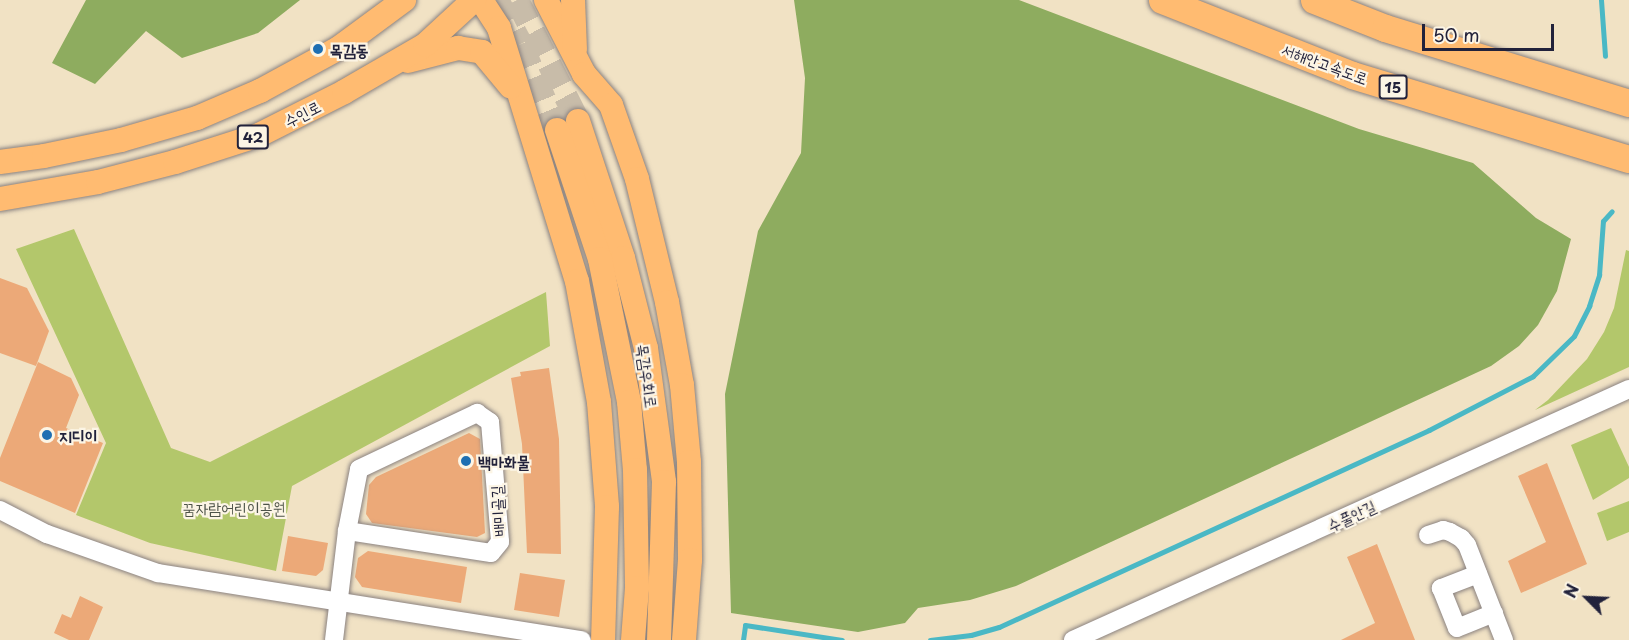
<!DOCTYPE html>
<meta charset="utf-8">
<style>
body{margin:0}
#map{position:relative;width:1629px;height:640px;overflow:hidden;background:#f1e2c4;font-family:"Playpen Sans","Poor Story",sans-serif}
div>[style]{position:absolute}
.green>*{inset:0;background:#b3c76b}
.forest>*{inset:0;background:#8eac5f}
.stream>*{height:5px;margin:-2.5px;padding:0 2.5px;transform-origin:2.5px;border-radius:2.5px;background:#4ab8c5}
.building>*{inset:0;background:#eca978}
.major-tunnel>*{height:24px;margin-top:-12px;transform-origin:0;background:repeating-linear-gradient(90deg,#c8bca9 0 24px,transparent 0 36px)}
.roads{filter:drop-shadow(0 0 2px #8a8280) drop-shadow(0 0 2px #8a8280)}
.minor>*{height:18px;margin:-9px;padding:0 9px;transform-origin:9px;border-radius:9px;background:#fff}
.major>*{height:24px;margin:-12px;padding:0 12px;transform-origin:12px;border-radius:12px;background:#ffbb71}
.highway>*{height:27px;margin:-13.5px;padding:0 13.5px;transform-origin:13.5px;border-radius:13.5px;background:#ffbb71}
.dots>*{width:16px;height:16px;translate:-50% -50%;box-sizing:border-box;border:3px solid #fcf5e5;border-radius:50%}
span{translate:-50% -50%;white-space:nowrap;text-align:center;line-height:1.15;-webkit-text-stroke:4.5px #fcf5e5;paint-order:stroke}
.shield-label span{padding:2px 4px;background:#fcf5e5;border:2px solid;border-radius:4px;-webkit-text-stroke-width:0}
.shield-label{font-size:15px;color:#22223b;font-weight:700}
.poi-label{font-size:16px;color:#22223b;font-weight:700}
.left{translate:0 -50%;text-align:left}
.street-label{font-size:16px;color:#22223b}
.park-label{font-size:16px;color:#4e5449}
.north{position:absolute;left:1557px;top:568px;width:60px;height:60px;-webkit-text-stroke:4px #fcf5e5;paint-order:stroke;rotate:294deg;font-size:16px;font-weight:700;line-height:24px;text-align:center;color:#22223b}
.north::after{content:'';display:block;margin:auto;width:21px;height:27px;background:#22223b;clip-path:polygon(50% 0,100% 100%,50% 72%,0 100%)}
.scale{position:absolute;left:1422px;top:24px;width:132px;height:27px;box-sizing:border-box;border:3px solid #22223b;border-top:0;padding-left:8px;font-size:18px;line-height:21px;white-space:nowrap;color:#22223b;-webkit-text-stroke:4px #fcf5e5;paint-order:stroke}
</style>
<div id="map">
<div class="green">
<div style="clip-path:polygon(74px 229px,171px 448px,210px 462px,546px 292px,550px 346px,292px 486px,276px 571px,150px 543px,76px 515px,106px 443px,16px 249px)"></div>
<div style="clip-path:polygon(1626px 250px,1629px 251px,1629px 367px,1535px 410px,1548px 400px,1587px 359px,1604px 332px,1614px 308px)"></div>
<div style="clip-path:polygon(1611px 428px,1629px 467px,1629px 478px,1593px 500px,1571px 445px)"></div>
<div style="clip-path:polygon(1629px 501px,1629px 532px,1607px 541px,1597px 513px)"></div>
</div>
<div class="forest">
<div style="clip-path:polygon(86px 0,300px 0,258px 33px,182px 58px,146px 31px,95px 84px,52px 63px)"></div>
<div style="clip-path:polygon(794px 0,1019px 0,1359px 129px,1473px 163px,1536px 218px,1571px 239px,1557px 291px,1538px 325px,1519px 346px,1491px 366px,1016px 586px,970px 600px,918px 608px,905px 623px,858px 632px,731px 613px,725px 394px,758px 231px,801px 153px,805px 78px)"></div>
</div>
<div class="stream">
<div style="left:1601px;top:0;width:56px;rotate:85.9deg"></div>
<div style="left:743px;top:640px;width:15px;rotate:-82deg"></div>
<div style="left:745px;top:625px;width:98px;rotate:8.8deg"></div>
<div style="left:930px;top:640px;width:41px;rotate:-7deg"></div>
<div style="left:971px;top:635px;width:29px;rotate:-16deg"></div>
<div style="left:999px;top:627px;width:473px;rotate:-24.6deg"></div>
<div style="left:1429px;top:430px;width:117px;rotate:-27.4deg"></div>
<div style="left:1533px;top:376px;width:57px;rotate:-44.3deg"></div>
<div style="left:1574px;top:336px;width:34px;rotate:-63deg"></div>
<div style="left:1589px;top:306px;width:33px;rotate:-72deg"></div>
<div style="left:1599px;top:275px;width:54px;rotate:-85.8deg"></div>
<div style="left:1603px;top:221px;width:13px;rotate:-48deg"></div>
</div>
<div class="building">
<div style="clip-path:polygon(0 278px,27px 288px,49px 331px,36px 366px,0 353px)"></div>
<div style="clip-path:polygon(38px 362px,71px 378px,79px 395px,66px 428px,103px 443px,75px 513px,0 481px,0 458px)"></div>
<div style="clip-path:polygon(549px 368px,559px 439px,561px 554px,527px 553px,522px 444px,511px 378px,521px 376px,520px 372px)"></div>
<div style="clip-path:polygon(469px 433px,480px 439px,485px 533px,477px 537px,372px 523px,366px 514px,369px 485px,376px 477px)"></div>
<div style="clip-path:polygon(1547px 463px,1587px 564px,1521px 593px,1508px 561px,1546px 542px,1518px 476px)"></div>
<div style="clip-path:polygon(288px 536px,328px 543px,323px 570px,316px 576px,282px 571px)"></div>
<div style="clip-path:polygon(1377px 544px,1415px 640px,1341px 640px,1375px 623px,1347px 557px)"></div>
<div style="clip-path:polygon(368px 551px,467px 567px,461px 603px,362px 587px,355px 577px,358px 558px)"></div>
<div style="clip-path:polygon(520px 573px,565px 580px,559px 617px,514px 610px)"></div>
<div style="clip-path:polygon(80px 596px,103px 607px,89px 640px,69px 640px,54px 633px,62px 614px,71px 618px)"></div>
</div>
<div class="major-tunnel">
<div style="left:497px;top:0;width:50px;rotate:61.4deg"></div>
<div style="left:521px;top:44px;width:93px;rotate:67.3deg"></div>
<div style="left:517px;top:0;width:136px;rotate:63.2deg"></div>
</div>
<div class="roads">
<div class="minor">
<div style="left:0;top:510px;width:53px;rotate:27.1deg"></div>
<div style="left:47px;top:534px;width:118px;rotate:19.4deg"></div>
<div style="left:158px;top:573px;width:429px;rotate:9deg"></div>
<div style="left:1428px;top:535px;width:16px;rotate:-18deg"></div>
<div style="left:1443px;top:530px;width:7px;rotate:16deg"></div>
<div style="left:1450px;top:532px;width:13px;rotate:29deg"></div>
<div style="left:1461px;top:538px;width:9px;rotate:49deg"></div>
<div style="left:1467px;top:545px;width:102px;rotate:68.7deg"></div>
<div style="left:1478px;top:574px;width:40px;rotate:159deg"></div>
<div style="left:1441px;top:588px;width:43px;rotate:68.2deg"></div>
<div style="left:1457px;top:628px;width:40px;rotate:-22deg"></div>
<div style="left:334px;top:640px;width:110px;rotate:-83.2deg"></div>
<div style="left:347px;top:531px;width:63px;rotate:-79deg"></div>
<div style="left:359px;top:469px;width:131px;rotate:-25.4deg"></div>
<div style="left:477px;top:413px;width:16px;rotate:35deg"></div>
<div style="left:490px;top:422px;width:120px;rotate:85.2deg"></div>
<div style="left:500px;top:542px;width:14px;rotate:129deg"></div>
<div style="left:491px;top:553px;width:146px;rotate:-171.3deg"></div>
<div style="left:1073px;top:640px;width:610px;rotate:-24.3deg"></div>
</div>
<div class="major">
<div style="left:481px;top:0;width:33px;rotate:57deg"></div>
<div style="left:499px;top:28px;width:265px;rotate:72.9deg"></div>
<div style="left:577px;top:281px;width:123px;rotate:79.7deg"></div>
<div style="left:599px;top:402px;width:105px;rotate:85.6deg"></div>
<div style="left:607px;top:507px;width:133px;rotate:91.7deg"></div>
<div style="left:546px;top:0;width:83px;rotate:62.8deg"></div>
<div style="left:584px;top:74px;width:41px;rotate:48.9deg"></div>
<div style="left:611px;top:105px;width:78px;rotate:70.6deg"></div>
<div style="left:637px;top:179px;width:127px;rotate:76.3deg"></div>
<div style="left:667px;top:302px;width:84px;rotate:79.8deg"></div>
<div style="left:682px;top:385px;width:77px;rotate:84.8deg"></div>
<div style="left:689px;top:462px;width:98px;rotate:89.4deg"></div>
<div style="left:690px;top:560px;width:80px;rotate:94.3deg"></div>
<div style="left:573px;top:0;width:49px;rotate:87.7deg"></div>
<div style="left:408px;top:61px;width:52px;rotate:-14.6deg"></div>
<div style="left:458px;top:48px;width:24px;rotate:9deg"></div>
<div style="left:482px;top:52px;width:45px;rotate:50.4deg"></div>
<div style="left:578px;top:121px;width:144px;rotate:71.8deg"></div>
<div style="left:623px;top:258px;width:93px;rotate:75.7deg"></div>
<div style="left:646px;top:348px;width:135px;rotate:82.3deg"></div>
<div style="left:664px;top:482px;width:158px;rotate:91.8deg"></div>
<div style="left:557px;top:130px;width:136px;rotate:71.6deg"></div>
<div style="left:600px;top:259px;width:146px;rotate:78.5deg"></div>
<div style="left:629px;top:402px;width:68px;rotate:85deg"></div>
<div style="left:635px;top:470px;width:118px;rotate:89deg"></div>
<div style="left:637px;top:588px;width:52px;rotate:94.4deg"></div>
<div style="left:0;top:162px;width:44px;rotate:-7.8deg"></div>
<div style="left:44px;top:156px;width:79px;rotate:-11.7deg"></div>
<div style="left:121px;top:140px;width:79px;rotate:-16.1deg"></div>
<div style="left:197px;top:118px;width:69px;rotate:-23.2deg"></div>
<div style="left:260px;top:91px;width:90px;rotate:-28.6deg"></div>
<div style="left:339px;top:48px;width:81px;rotate:-36.4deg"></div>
<div style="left:0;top:199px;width:99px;rotate:-9.8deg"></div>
<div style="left:98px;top:182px;width:80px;rotate:-14.6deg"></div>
<div style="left:175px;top:162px;width:88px;rotate:-17.8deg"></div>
<div style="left:259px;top:135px;width:95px;rotate:-26.8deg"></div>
<div style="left:344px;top:92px;width:94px;rotate:-30.1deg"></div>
<div style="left:425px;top:45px;width:67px;rotate:-42.6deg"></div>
</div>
<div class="highway">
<div style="left:1162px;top:0;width:204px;rotate:21.5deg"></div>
<div style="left:1352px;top:75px;width:289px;rotate:16.9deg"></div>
<div style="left:1314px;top:0;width:76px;rotate:21.5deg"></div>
<div style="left:1385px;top:28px;width:255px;rotate:17.1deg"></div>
</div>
</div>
<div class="dots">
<div style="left:318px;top:49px;background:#1f6fb2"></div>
<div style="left:47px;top:435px;background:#1f6fb2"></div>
<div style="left:466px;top:461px;background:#1f6fb2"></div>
</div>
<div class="shield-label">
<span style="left:1393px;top:87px">15</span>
<span style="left:253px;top:137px">42</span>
</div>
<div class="poi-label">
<span class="left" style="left:330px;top:49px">목감동</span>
<span class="left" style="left:59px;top:435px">지디이</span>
<span class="left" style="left:478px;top:461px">백마화물</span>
</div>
<div class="street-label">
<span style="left:1325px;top:63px;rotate:20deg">서해안고속도로</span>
<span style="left:302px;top:113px;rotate:-27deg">수인로</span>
<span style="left:648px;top:376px;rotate:82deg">목감우회로</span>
<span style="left:497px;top:511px;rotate:-93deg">배미골길</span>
<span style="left:1351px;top:515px;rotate:-25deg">수풀안길</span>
</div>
<div class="park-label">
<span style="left:234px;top:507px">꿈자람어린이공원</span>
</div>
<div class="north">N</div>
<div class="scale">50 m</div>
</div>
